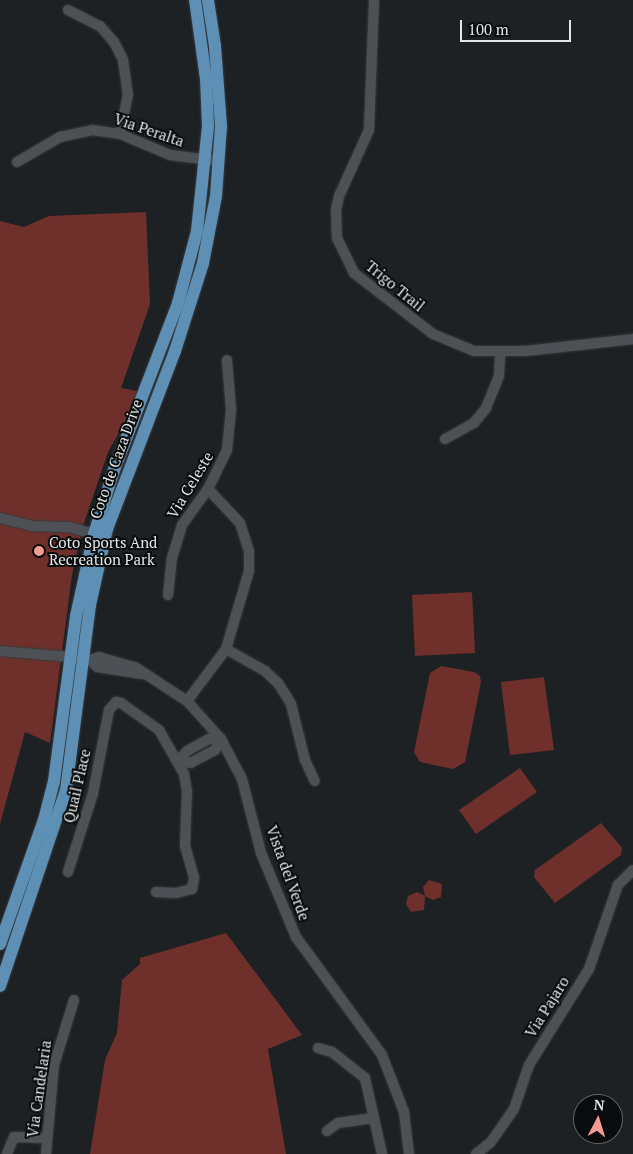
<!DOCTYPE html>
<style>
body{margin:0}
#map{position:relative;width:633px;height:1154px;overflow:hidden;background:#1d2124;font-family:"PT Serif",serif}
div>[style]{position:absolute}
.green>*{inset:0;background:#6f302b}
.roads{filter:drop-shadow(0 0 1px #383b3e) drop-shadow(0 0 1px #383b3e)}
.minor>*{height:10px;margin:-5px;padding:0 5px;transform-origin:5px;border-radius:5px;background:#4d5155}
.major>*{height:12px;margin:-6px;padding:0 6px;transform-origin:6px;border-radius:6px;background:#5e8fb5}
.dots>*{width:14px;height:14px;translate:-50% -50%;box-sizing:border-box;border:2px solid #090b0c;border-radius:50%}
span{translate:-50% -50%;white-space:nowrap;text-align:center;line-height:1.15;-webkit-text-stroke:4px #090b0c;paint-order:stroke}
.street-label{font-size:15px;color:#e4e7e9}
.poi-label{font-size:15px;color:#e4e7e9}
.left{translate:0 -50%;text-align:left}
.north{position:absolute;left:573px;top:1094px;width:50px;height:50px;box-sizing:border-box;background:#090b0c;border:1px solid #616364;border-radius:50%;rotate:5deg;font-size:14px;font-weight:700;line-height:20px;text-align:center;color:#e4e7e9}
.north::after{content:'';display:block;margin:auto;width:18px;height:22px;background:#f59c92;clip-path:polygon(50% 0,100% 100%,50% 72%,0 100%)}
.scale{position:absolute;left:460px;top:20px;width:111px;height:22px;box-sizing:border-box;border:2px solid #e4e7e9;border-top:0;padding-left:6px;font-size:15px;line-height:18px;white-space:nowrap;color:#e4e7e9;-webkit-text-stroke:4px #090b0c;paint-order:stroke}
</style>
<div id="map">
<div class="green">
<div style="clip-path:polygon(146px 212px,150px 304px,121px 388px,142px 392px,108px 452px,83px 526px,72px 575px,50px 743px,25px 732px,0 824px,0 221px,24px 227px,49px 216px)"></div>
<div style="clip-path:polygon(472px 592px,475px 653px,415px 656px,412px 595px)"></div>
<div style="clip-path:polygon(441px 666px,474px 672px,480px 676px,481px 682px,465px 762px,453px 769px,420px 762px,414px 752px,430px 673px)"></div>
<div style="clip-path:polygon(544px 677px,554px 750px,510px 755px,501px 682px)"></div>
<div style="clip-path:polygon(520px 768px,537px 792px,476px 834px,459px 810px)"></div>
<div style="clip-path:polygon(601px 823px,622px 848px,621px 855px,555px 903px,534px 877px,535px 870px)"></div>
<div style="clip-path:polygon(429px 880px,442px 884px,441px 897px,433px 900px,425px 896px,424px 910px,411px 912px,406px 904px,408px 896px,417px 892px,425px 896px,423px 887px)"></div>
<div style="clip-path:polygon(226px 933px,302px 1035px,268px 1049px,286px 1154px,90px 1154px,105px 1060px,117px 1033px,122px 980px,140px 964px,140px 958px)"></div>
</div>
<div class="roads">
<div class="minor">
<div style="left:374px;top:0;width:130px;rotate:92.2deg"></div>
<div style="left:369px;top:130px;width:72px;rotate:114.4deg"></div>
<div style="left:339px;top:196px;width:14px;rotate:102deg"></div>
<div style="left:336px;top:210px;width:28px;rotate:88deg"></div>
<div style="left:337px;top:238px;width:39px;rotate:64deg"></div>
<div style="left:354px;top:273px;width:100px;rotate:37.7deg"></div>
<div style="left:433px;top:334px;width:44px;rotate:22.5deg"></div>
<div style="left:474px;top:351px;width:52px"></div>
<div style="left:526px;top:351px;width:108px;rotate:-6.4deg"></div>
<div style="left:68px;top:10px;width:36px;rotate:27deg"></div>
<div style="left:100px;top:26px;width:21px;rotate:49deg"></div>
<div style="left:114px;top:42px;width:20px;rotate:63deg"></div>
<div style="left:123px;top:60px;width:34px;rotate:82deg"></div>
<div style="left:128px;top:94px;width:41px;rotate:101.3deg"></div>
<div style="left:17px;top:162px;width:50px;rotate:-30.2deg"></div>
<div style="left:60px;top:137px;width:33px;rotate:-12deg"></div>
<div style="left:92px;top:130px;width:28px;rotate:8deg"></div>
<div style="left:120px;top:134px;width:54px;rotate:22.8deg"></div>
<div style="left:170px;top:155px;width:49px;rotate:7deg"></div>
<div style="left:445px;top:439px;width:33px;rotate:-29deg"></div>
<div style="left:474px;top:423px;width:19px;rotate:-51deg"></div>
<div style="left:486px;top:408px;width:35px;rotate:-68deg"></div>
<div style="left:499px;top:375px;width:22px;rotate:-87deg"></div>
<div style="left:0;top:518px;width:34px;rotate:14deg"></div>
<div style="left:33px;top:526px;width:36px;rotate:2deg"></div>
<div style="left:69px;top:527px;width:26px;rotate:16deg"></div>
<div style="left:168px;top:595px;width:37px;rotate:-84deg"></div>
<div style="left:172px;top:558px;width:34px;rotate:-73deg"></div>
<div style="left:182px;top:525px;width:44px;rotate:-54.2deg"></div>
<div style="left:208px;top:489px;width:43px;rotate:-64deg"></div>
<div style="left:227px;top:450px;width:40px;rotate:-84.3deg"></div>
<div style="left:231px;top:410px;width:50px;rotate:-94.6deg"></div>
<div style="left:226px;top:649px;width:45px;rotate:29.4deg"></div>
<div style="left:265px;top:671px;width:18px;rotate:43deg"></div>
<div style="left:278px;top:683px;width:25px;rotate:58deg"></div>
<div style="left:291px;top:704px;width:58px;rotate:76deg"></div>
<div style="left:305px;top:760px;width:23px;rotate:65deg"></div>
<div style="left:0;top:651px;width:71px;rotate:4.8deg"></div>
<div style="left:71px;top:657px;width:19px;rotate:9deg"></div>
<div style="left:90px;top:660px;width:10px;rotate:45deg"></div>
<div style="left:97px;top:667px;width:46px;rotate:8.8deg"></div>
<div style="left:90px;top:660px;width:9px;rotate:-18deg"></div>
<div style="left:99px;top:657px;width:37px;rotate:16deg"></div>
<div style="left:135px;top:667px;width:62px;rotate:33.2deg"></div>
<div style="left:187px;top:701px;width:51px;rotate:48.2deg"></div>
<div style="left:221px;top:739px;width:45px;rotate:62.3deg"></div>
<div style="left:242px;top:779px;width:76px;rotate:75.6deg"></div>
<div style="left:261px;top:853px;width:91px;rotate:67.4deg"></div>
<div style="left:296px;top:937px;width:146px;rotate:53.9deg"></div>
<div style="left:382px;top:1055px;width:61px;rotate:68.9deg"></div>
<div style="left:404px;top:1112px;width:42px;rotate:83.2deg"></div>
<div style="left:187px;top:701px;width:65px;rotate:-53.1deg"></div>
<div style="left:226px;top:649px;width:81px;rotate:-73.6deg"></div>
<div style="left:249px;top:571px;width:20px;rotate:-90deg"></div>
<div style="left:249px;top:551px;width:29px;rotate:-108deg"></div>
<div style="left:240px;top:523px;width:47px;rotate:-133.3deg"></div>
<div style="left:209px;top:739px;width:12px"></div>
<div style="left:221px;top:739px;width:13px;rotate:119deg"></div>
<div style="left:215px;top:750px;width:27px;rotate:152deg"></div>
<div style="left:191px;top:763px;width:13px;rotate:-171deg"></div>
<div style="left:178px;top:761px;width:13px;rotate:-48deg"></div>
<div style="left:187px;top:751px;width:25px;rotate:-29deg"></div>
<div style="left:68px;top:872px;width:83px;rotate:-72.4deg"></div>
<div style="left:93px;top:793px;width:85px;rotate:-79.1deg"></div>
<div style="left:109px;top:710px;width:11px;rotate:-49deg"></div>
<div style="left:116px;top:702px;width:5px;rotate:11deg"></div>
<div style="left:121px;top:703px;width:47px;rotate:35.4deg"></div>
<div style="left:159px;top:730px;width:51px;rotate:60.4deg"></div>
<div style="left:184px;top:774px;width:17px;rotate:80deg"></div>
<div style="left:187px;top:791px;width:55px;rotate:92.1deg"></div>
<div style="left:185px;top:846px;width:33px;rotate:74deg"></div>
<div style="left:194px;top:878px;width:11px;rotate:100deg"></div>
<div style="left:192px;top:889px;width:16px;rotate:166deg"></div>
<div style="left:176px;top:893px;width:20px;rotate:-177deg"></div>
<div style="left:318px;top:1048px;width:15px;rotate:16deg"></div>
<div style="left:332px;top:1052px;width:42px;rotate:38.2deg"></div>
<div style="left:365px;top:1078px;width:78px;rotate:77.4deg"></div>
<div style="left:327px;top:1131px;width:14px;rotate:-36deg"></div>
<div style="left:338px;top:1123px;width:36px;rotate:-8deg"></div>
<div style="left:7px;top:1154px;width:18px;rotate:-68deg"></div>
<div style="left:14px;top:1137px;width:32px;rotate:2deg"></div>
<div style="left:46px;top:1154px;width:89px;rotate:-84.9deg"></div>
<div style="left:54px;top:1065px;width:68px;rotate:-72.9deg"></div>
<div style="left:476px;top:1154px;width:19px;rotate:-39deg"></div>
<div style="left:491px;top:1142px;width:40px;rotate:-55.1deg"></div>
<div style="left:514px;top:1109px;width:46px;rotate:-71.2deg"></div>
<div style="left:529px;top:1065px;width:113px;rotate:-58deg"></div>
<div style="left:589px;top:969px;width:89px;rotate:-71deg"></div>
<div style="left:618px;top:885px;width:21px;rotate:-45deg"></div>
</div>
<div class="major">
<div style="left:0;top:944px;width:132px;rotate:-70.5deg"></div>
<div style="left:44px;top:820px;width:40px;rotate:-75.6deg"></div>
<div style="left:54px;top:781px;width:166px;rotate:-82.4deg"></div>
<div style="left:76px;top:616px;width:84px;rotate:-77.6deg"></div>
<div style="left:94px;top:534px;width:67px;rotate:-72.6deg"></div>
<div style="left:114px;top:470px;width:179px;rotate:-69deg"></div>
<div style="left:178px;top:303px;width:74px;rotate:-75.2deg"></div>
<div style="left:197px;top:231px;width:106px;rotate:-84deg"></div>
<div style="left:208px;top:126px;width:47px;rotate:-92.4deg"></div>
<div style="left:206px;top:79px;width:80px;rotate:-97.9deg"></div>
<div style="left:0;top:986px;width:207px;rotate:-71.4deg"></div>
<div style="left:66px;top:790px;width:187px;rotate:-82.6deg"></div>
<div style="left:90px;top:605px;width:78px;rotate:-77.4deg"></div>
<div style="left:107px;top:529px;width:191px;rotate:-69.1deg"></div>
<div style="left:175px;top:351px;width:92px;rotate:-72.3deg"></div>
<div style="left:203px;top:263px;width:68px;rotate:-79deg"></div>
<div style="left:216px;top:196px;width:70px;rotate:-85.9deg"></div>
<div style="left:221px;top:126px;width:80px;rotate:-94.3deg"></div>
<div style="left:215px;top:46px;width:47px;rotate:-98.7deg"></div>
</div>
</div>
<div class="dots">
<div style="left:39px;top:551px;background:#f59c92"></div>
</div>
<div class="street-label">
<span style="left:149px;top:130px;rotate:19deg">Via Peralta</span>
<span style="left:395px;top:286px;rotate:39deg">Trigo Trail</span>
<span style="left:116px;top:459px;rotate:-70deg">Coto de Caza Drive</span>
<span style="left:190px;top:485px;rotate:-59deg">Via Celeste</span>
<span style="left:77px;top:786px;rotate:-77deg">Quail Place</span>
<span style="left:288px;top:873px;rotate:70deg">Vista del Verde</span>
<span style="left:547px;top:1007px;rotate:-58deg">Via Pajaro</span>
<span style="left:39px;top:1089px;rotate:-82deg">Via Candelaria</span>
</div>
<div class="poi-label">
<span class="left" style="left:49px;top:551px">Coto Sports And<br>Recreation Park</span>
</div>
<div class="north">N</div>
<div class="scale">100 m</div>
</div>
